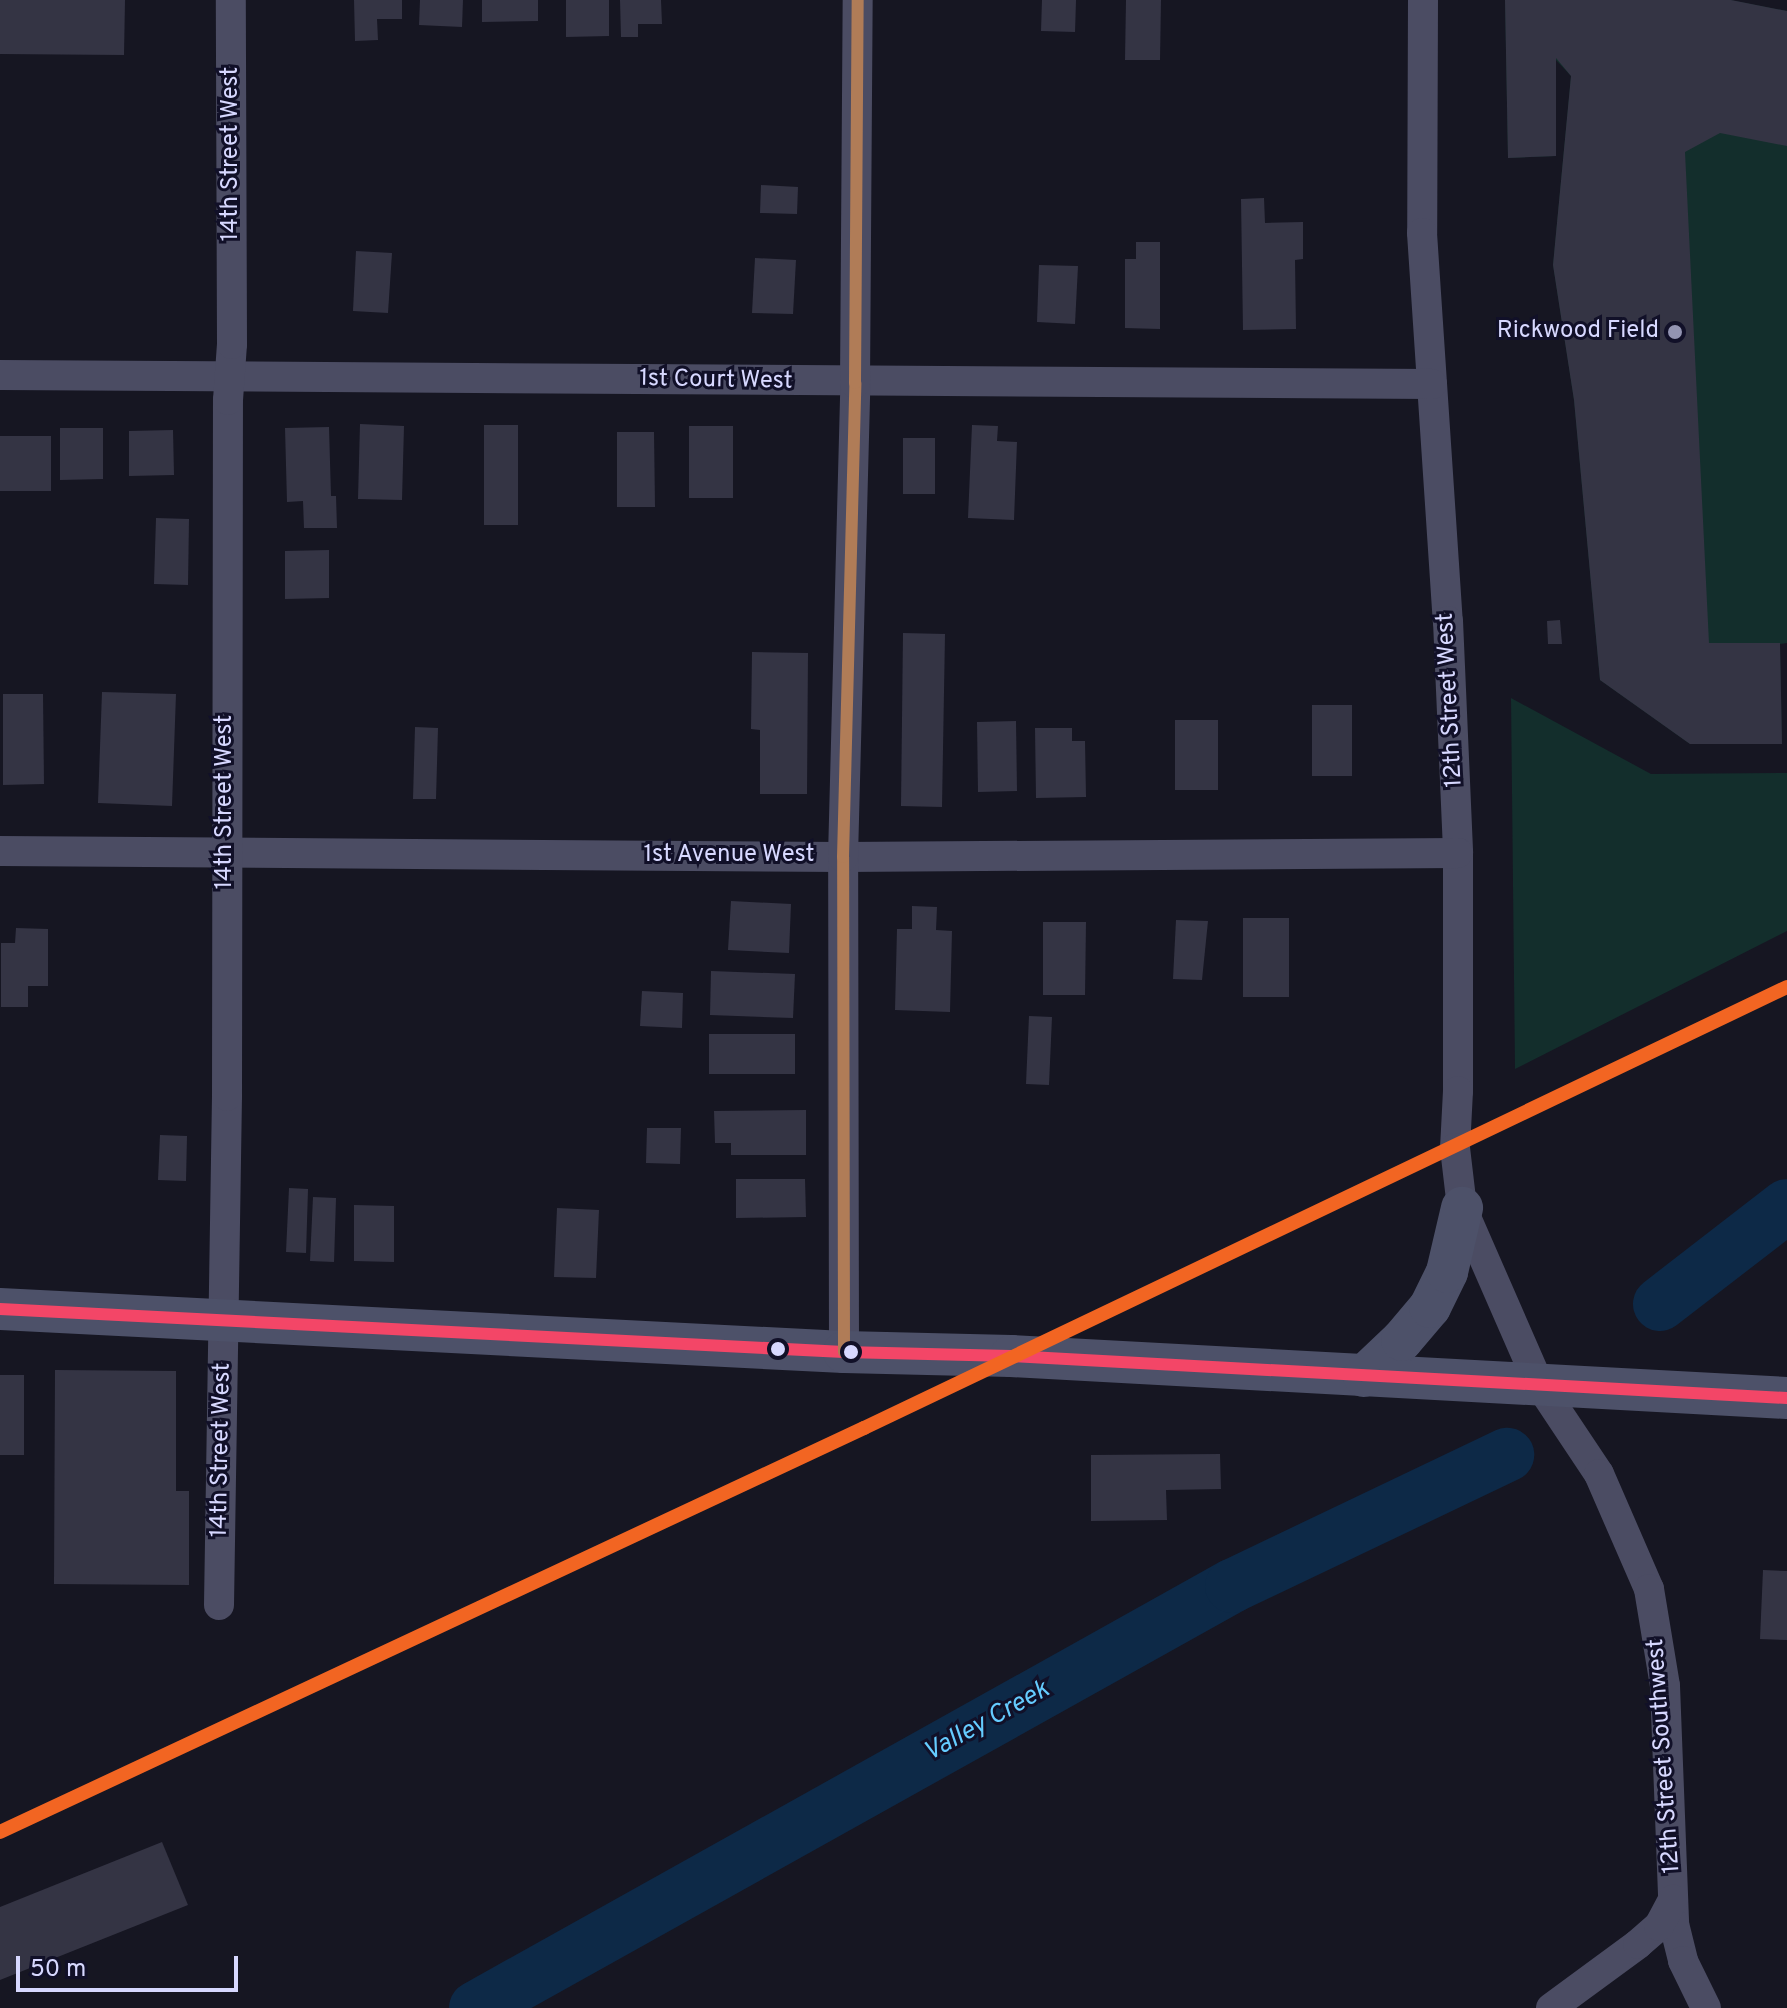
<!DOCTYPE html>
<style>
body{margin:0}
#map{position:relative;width:1787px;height:2008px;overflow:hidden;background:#161622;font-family:Overpass,sans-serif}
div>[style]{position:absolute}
.green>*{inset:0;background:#132e2c}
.river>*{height:54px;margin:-27px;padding:0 27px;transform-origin:27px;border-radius:27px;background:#0d2947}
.building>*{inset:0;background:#343444}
.street>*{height:30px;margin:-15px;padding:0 15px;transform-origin:15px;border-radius:15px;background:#4b4c63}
.secondary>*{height:42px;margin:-21px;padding:0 21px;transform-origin:21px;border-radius:21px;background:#4d5169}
.bus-1>*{height:12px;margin:-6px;padding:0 6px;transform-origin:6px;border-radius:6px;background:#f34667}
.bus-2>*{height:12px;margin:-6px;padding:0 6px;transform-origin:6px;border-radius:6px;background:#b07c57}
.rail-1>*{height:14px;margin:-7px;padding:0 7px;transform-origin:7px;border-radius:7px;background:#f26522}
.dots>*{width:22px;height:22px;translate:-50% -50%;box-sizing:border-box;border:4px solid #111028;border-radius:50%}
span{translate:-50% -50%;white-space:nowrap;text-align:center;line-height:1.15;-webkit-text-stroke:6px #111028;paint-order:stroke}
.street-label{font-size:24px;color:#d7d8ff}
.poi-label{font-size:24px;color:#d7d8ff}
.right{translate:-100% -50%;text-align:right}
.water-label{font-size:26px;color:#65ccff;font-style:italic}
.scale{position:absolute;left:16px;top:1956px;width:222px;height:36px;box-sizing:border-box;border:4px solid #d7d8ff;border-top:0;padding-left:10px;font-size:24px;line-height:28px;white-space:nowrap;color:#d7d8ff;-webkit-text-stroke:6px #111028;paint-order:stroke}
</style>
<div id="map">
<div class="green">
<div style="clip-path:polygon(1505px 0,1730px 0,1787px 11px,1787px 643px,1780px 644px,1782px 744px,1690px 744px,1600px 680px,1574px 400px,1553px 265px,1571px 76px,1556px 60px,1556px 156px,1508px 158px)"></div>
<div style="clip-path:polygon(1511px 698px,1651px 774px,1787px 773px,1787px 931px,1515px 1069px)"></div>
</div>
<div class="river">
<div style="left:1660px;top:1304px;width:160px;rotate:-37.7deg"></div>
<div style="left:476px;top:2008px;width:866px;rotate:-29.17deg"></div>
<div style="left:1232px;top:1586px;width:305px;rotate:-25.5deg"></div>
</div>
<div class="building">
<div style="clip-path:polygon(0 0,125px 0,124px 55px,0 54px)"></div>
<div style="clip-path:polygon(354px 0,402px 0,402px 19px,377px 19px,378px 40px,355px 41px)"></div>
<div style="clip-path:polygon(420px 0,463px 0,462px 27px,419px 25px)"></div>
<div style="clip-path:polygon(482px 0,538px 0,538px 21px,482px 22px)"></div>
<div style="clip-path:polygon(566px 0,609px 0,609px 36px,566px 37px)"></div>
<div style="clip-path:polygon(620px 0,661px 0,662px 24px,638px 24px,638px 37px,621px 37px)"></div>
<div style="clip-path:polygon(1042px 0,1076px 0,1075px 32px,1041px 31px)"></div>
<div style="clip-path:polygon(1126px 0,1161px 0,1160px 60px,1125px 60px)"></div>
<div style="clip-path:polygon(1505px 0,1731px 0,1787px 11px,1787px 146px,1720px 133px,1685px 152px,1709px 643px,1780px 643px,1782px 744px,1690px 744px,1600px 680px,1574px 400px,1553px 265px,1571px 76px,1556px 58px,1556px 156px,1508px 158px)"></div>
<div style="clip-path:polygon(761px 185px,798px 187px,797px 214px,760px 213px)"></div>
<div style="clip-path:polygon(1264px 198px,1265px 223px,1303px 222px,1303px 259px,1295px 260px,1296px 329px,1243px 330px,1241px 199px)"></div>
<div style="clip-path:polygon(1136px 242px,1160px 242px,1160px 329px,1125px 328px,1125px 259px,1136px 259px)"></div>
<div style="clip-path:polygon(356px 251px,392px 253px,388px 313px,353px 311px)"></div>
<div style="clip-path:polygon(755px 258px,796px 260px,793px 314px,752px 313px)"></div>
<div style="clip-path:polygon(1039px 265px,1078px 266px,1075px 324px,1037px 322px)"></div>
<div style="clip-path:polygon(360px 424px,404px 426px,402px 500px,358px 499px)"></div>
<div style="clip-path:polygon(484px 425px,518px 425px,518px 525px,484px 525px)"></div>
<div style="clip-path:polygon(972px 425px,998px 426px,997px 441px,1017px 442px,1014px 520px,968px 518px)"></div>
<div style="clip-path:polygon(689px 426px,733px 426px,733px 498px,689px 498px)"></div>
<div style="clip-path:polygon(329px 427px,331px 496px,336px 496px,337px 528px,304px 528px,303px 501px,287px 502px,285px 428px)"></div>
<div style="clip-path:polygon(60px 428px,103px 428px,103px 479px,60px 480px)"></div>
<div style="clip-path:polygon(173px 430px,174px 475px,129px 476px,129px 431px)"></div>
<div style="clip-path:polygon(617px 432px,654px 432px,655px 507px,617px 507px)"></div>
<div style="clip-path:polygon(0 436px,51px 436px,51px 491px,0 491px)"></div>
<div style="clip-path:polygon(903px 438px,935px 438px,935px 494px,903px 494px)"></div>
<div style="clip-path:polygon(156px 518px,189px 519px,188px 585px,154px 584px)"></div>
<div style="clip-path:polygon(329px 550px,329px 598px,285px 599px,285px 551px)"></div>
<div style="clip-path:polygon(1560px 620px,1562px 644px,1548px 644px,1547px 621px)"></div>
<div style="clip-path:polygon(903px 633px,945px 634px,942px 807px,901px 806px)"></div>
<div style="clip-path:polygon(752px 652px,808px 653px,807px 794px,760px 794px,760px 730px,751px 729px)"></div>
<div style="clip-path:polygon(102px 692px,176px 694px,172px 806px,98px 803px)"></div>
<div style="clip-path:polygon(3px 694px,43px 694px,44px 784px,3px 785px)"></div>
<div style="clip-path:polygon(1312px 705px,1352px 705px,1352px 776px,1312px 776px)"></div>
<div style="clip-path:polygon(1175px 720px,1218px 720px,1218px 790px,1175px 790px)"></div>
<div style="clip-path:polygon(1016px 721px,1017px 791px,978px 792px,977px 722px)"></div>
<div style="clip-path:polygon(415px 727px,438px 728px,436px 799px,413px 799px)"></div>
<div style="clip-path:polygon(1035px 728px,1072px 728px,1072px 741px,1085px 741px,1086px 797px,1036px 798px)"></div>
<div style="clip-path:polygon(731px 901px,791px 904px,789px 953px,728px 950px)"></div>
<div style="clip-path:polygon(912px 906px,937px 907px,936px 930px,952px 931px,950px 1012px,895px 1010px,897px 929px,912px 929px)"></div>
<div style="clip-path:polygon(1243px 918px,1289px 918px,1289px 997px,1243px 997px)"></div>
<div style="clip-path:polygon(1176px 920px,1208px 921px,1202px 980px,1173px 979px)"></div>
<div style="clip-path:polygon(1043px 922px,1086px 922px,1085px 995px,1043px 995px)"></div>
<div style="clip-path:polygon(16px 928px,48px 929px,48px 986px,28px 986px,28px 1007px,1px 1007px,1px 943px,15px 943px)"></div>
<div style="clip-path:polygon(711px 971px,795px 974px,793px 1018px,710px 1015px)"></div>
<div style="clip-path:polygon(642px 991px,683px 993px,682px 1028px,640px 1026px)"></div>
<div style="clip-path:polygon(1029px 1016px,1052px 1017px,1049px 1085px,1026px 1084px)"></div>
<div style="clip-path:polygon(709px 1034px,795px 1034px,795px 1074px,709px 1074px)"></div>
<div style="clip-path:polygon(806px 1110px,806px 1155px,731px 1155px,731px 1143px,715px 1143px,714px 1111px)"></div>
<div style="clip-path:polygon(647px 1128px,681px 1128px,680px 1164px,646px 1163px)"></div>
<div style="clip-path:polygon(160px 1135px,187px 1136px,186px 1181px,158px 1180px)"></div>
<div style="clip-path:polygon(736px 1179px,805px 1179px,806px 1217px,736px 1218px)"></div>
<div style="clip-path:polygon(289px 1188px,308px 1189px,306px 1253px,286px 1252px)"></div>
<div style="clip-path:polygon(313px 1197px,336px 1198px,334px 1262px,310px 1261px)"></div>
<div style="clip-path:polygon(354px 1205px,394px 1206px,394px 1262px,354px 1261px)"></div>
<div style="clip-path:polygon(557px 1208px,599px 1210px,596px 1278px,554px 1277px)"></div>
<div style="clip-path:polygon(55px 1370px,176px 1371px,176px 1491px,189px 1491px,189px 1585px,54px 1584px)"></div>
<div style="clip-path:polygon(0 1375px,24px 1375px,24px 1455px,0 1455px)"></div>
<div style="clip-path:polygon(1220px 1454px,1221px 1489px,1166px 1490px,1167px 1520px,1091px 1521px,1091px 1455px)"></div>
<div style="clip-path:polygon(1763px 1570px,1787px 1571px,1787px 1640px,1760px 1639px)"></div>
<div style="clip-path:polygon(162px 1842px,188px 1905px,0 1980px,0 1907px)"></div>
</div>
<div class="street">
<div style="left:1423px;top:0;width:233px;rotate:90.2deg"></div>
<div style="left:1422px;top:233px;width:389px;rotate:86.2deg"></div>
<div style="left:1448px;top:621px;width:232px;rotate:87.5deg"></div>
<div style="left:1458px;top:853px;width:238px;rotate:90deg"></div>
<div style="left:1458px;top:1091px;width:57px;rotate:93deg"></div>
<div style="left:1455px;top:1148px;width:60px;rotate:83.3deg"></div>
<div style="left:1462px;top:1208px;width:192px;rotate:66.4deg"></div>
<div style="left:1539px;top:1384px;width:108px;rotate:56.3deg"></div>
<div style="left:1599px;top:1474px;width:125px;rotate:66.5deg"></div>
<div style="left:1649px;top:1589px;width:98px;rotate:80.6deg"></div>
<div style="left:1665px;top:1686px;width:238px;rotate:87.8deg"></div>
<div style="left:1674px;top:1924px;width:38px;rotate:76deg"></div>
<div style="left:1683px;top:1961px;width:52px;rotate:63.9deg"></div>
<div style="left:0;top:375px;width:1432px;rotate:0.36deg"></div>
<div style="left:0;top:851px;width:843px;rotate:0.41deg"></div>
<div style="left:843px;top:857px;width:615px;rotate:-0.37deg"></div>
<div style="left:844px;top:1352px;width:495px;rotate:-90.1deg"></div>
<div style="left:843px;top:857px;width:474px;rotate:-88.5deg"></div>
<div style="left:855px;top:383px;width:383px;rotate:-89.6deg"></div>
<div style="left:219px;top:1605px;width:509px;rotate:-89.1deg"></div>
<div style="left:227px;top:1096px;width:696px;rotate:-89.92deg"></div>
<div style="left:228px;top:400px;width:56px;rotate:-85.9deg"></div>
<div style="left:232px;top:344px;width:344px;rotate:-90.2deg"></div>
<div style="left:1551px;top:2008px;width:108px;rotate:-36.3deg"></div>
<div style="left:1638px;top:1944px;width:28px;rotate:-41deg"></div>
<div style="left:1659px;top:1926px;width:30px;rotate:-62deg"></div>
</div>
<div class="secondary">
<div style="left:0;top:1309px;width:845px;rotate:2.92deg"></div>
<div style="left:844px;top:1352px;width:167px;rotate:1.4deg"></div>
<div style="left:1011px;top:1356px;width:777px;rotate:3.1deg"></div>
<div style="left:1364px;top:1376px;width:52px;rotate:-43.5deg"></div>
<div style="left:1402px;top:1340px;width:43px;rotate:-49.7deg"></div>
<div style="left:1430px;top:1307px;width:39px;rotate:-64deg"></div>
<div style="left:1447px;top:1272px;width:66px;rotate:-76.8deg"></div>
</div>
<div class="bus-1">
<div style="left:0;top:1309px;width:845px;rotate:2.92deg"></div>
<div style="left:844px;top:1352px;width:167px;rotate:1.4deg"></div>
<div style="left:1011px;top:1356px;width:777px;rotate:3.1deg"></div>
</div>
<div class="bus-2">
<div style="left:844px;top:1352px;width:495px;rotate:-90.1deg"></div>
<div style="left:843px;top:857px;width:474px;rotate:-88.5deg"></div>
<div style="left:855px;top:383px;width:383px;rotate:-89.6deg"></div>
</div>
<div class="rail-1">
<div style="left:0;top:1832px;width:954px;rotate:-25.06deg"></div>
<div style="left:864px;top:1428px;width:1023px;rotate:-25.54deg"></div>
</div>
<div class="dots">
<div style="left:1675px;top:332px;background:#9394b2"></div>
<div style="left:778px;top:1349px;background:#d7d8ff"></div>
<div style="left:851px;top:1352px;background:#d7d8ff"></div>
</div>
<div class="street-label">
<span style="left:232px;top:154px;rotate:-90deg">14th Street West</span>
<span style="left:716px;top:381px;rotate:1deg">1st Court West</span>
<span style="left:1451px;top:700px;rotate:-93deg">12th Street West</span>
<span style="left:226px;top:802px;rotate:-90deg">14th Street West</span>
<span style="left:729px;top:856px">1st Avenue West</span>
<span style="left:222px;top:1450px;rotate:-89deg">14th Street West</span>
<span style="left:1665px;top:1756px;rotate:-94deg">12th Street Southwest</span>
</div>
<div class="poi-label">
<span class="right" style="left:1659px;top:332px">Rickwood Field</span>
</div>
<div class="water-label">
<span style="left:987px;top:1722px;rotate:-29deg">Valley Creek</span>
</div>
<div class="scale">50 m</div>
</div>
